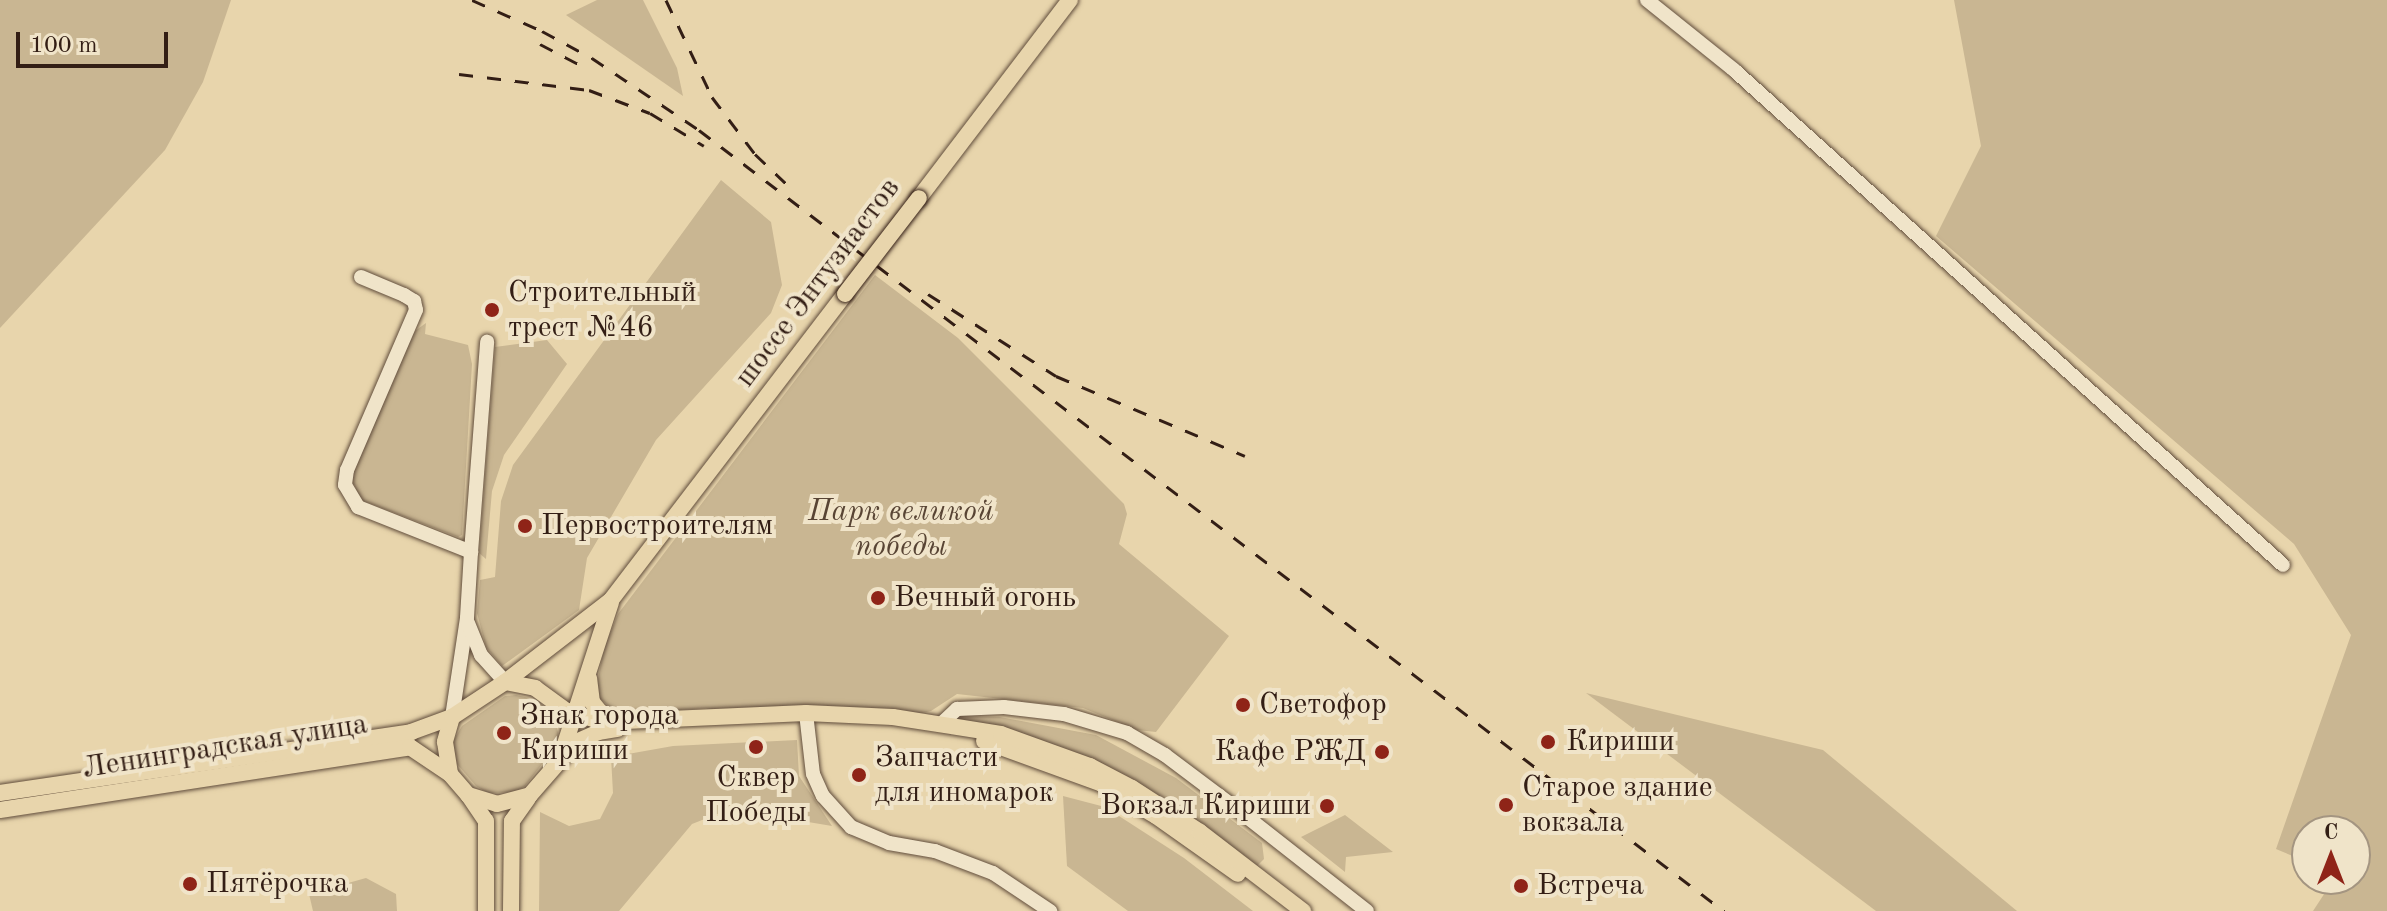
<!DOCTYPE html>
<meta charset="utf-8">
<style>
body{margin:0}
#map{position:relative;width:2387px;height:911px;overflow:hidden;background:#e8d5ac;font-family:"Old Standard TT",serif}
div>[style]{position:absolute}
.green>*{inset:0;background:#c9b692}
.roads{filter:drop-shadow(0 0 2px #604c3b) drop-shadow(0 0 2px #604c3b)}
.minor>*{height:14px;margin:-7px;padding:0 7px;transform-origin:7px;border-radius:7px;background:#f0e4c9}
.major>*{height:16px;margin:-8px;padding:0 8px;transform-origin:8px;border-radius:8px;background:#e8d5ac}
.rail>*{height:3px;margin-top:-1.5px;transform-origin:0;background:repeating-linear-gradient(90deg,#331e15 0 14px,transparent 0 28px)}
.bridges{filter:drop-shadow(0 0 2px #331e15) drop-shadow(0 0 2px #331e15)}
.major-bridge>*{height:16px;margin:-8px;padding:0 8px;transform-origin:8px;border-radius:8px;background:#e8d5ac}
.dots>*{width:22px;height:22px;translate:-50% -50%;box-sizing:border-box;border:4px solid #f0e4c9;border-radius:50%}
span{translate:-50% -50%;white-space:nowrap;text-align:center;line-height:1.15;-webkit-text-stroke:8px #f0e4c9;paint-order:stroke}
.street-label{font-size:30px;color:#331e15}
.poi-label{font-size:30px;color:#331e15}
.left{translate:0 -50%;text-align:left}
.right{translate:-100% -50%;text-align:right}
.park-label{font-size:30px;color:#584434;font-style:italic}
.north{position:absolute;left:2291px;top:815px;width:80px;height:80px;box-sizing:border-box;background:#f0e4c9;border:2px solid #a49581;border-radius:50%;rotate:0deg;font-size:22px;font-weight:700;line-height:32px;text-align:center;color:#331e15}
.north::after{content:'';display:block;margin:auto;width:28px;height:36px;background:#8f2418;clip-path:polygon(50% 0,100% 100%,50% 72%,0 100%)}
.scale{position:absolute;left:16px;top:32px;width:152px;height:36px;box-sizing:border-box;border:4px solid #331e15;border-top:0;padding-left:10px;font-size:24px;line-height:28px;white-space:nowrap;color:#331e15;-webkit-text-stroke:6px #f0e4c9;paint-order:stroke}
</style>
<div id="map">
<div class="green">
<div style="clip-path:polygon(0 0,231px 0,203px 82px,165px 150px,0 328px)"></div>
<div style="clip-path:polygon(597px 0,643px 0,677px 68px,683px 96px,566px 15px)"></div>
<div style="clip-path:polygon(1954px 0,2387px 0,2387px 911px,2313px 911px,2334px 879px,2355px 879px,2355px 831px,2307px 831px,2307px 862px,2276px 849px,2351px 635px,2294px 544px,1936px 236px,1981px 146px)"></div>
<div style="clip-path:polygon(721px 180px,771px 222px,782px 285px,771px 313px,656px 440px,587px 558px,579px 610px,502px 666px,486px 647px,477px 613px,480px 580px,495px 577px,501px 501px,513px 465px)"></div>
<div style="clip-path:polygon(875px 275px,958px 338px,1124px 504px,1127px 514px,1119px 544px,1229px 636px,1156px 732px,1137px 730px,1083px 708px,957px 694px,931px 711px,918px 714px,719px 712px,706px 708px,680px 710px,666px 715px,621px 716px,598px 697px,597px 684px,604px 648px,618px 614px)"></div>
<div style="clip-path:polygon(426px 323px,425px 334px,468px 345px,472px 364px,462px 535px,458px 537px,361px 500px,352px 480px,353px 469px,415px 331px)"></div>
<div style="clip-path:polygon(547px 340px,567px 364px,504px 455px,492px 491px,486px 559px,479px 553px,495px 347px)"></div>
<div style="clip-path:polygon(1586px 693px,1823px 750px,2017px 911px,1876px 911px)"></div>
<div style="clip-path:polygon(516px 695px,538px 700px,554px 717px,559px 736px,557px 745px,525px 786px,515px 792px,488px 793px,476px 786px,457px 764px,452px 743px,462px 726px,505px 696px)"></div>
<div style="clip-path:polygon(962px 716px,1000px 717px,1096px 735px,1176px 778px,1262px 843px,1264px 859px,1253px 870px,960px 720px)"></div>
<div style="clip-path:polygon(797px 740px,799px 776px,832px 826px,730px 809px,692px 824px,619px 911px,539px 911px,540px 812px,569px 826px,600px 819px,613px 793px,611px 757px,673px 746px)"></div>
<div style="clip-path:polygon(1063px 796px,1105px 807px,1184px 858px,1253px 911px,1128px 911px,1067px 866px)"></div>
<div style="clip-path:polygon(1345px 815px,1393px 852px,1346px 857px,1345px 872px,1301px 837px)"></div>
<div style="clip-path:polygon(366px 878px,396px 894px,397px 911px,313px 911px,309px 894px)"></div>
</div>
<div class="roads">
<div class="minor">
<div style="left:1647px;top:0;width:112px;rotate:38.8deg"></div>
<div style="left:1734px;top:70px;width:739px;rotate:42.04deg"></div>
<div style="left:361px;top:277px;width:47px;rotate:22.7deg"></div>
<div style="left:404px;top:295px;width:12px;rotate:31deg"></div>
<div style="left:414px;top:301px;width:9px;rotate:77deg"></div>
<div style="left:416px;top:310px;width:174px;rotate:113.3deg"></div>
<div style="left:347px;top:470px;width:15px;rotate:98deg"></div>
<div style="left:345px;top:485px;width:26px;rotate:59deg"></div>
<div style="left:358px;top:507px;width:122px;rotate:21.7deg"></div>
<div style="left:471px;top:552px;width:66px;rotate:93.5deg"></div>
<div style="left:467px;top:618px;width:100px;rotate:98.6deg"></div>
<div style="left:471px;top:552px;width:211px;rotate:-85.6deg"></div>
<div style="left:468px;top:623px;width:35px;rotate:68deg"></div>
<div style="left:481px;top:655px;width:36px;rotate:48deg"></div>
<div style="left:806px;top:713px;width:61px;rotate:83.5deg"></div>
<div style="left:813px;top:774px;width:24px;rotate:66deg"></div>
<div style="left:823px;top:796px;width:42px;rotate:47.9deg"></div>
<div style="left:851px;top:827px;width:41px;rotate:22.8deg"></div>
<div style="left:889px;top:843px;width:47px;rotate:9.9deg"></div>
<div style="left:935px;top:851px;width:62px;rotate:20.8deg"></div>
<div style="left:993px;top:873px;width:69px;rotate:33.7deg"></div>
<div style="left:942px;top:723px;width:21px;rotate:-43deg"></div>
<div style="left:957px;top:709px;width:47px;rotate:-2.4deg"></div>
<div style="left:1004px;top:707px;width:60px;rotate:6.7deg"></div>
<div style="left:1064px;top:714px;width:66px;rotate:16.8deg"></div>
<div style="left:1127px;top:733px;width:44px;rotate:30.1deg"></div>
<div style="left:1165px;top:755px;width:85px;rotate:36.9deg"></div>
<div style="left:1233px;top:806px;width:170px;rotate:38.1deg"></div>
</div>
<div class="major">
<div style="left:919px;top:198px;width:249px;rotate:-52.7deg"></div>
<div style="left:589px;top:678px;width:24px;rotate:83deg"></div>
<div style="left:592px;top:702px;width:13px;rotate:51deg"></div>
<div style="left:600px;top:712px;width:20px;rotate:27deg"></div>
<div style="left:505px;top:682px;width:134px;rotate:-37.7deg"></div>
<div style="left:611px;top:600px;width:385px;rotate:-52.6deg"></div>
<div style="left:452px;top:717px;width:26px;rotate:106deg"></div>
<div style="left:445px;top:742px;width:32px;rotate:81deg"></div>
<div style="left:450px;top:774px;width:28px;rotate:49deg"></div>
<div style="left:468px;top:795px;width:30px;rotate:17deg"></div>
<div style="left:497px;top:804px;width:34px;rotate:-15deg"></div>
<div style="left:530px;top:795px;width:70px;rotate:-49deg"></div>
<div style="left:576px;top:742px;width:24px;rotate:-24deg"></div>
<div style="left:598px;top:732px;width:20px;rotate:-9deg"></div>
<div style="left:984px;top:741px;width:126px;rotate:20deg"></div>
<div style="left:1102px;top:784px;width:63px;rotate:30.7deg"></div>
<div style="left:1156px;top:816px;width:100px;rotate:35.3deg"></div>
<div style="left:564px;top:747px;width:152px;rotate:-72deg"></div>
<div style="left:0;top:793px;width:416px;rotate:-8.4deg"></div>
<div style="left:411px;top:732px;width:44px;rotate:-20.1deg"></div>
<div style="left:452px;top:717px;width:64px;rotate:-33.4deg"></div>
<div style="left:505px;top:682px;width:31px;rotate:11deg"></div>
<div style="left:535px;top:688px;width:39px;rotate:36deg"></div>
<div style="left:567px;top:711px;width:37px;rotate:17deg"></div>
<div style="left:602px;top:722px;width:204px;rotate:-2.5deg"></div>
<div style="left:806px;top:713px;width:87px;rotate:2.6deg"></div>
<div style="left:893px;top:717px;width:109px;rotate:8.9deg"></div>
<div style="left:1001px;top:734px;width:95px;rotate:19.8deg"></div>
<div style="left:1090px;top:766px;width:47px;rotate:27.6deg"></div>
<div style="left:1132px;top:788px;width:81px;rotate:32.9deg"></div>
<div style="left:1200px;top:832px;width:130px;rotate:37.5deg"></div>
<div style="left:469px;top:796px;width:30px;rotate:56deg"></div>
<div style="left:486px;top:821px;width:90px;rotate:90deg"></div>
<div style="left:0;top:810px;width:415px;rotate:-8.7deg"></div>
<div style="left:410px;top:747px;width:48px;rotate:34deg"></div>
<div style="left:511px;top:911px;width:90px;rotate:-89.4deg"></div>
<div style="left:512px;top:821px;width:28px;rotate:-55deg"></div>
</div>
</div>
<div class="rail">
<div style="left:472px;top:0;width:77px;rotate:23.9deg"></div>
<div style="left:542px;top:31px;width:57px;rotate:28.4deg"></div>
<div style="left:592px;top:58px;width:129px;rotate:33.9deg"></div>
<div style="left:699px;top:130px;width:1289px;rotate:37.31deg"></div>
<div style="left:666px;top:0;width:107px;rotate:64.6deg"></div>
<div style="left:712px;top:97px;width:71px;rotate:53deg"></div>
<div style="left:755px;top:154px;width:52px;rotate:43.5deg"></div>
<div style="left:540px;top:44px;width:47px;rotate:27.6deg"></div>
<div style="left:459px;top:74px;width:131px;rotate:7deg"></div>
<div style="left:589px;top:90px;width:65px;rotate:20.7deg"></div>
<div style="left:650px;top:113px;width:63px;rotate:31.4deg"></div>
<div style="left:928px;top:294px;width:152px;rotate:32.6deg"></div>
<div style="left:1056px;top:376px;width:205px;rotate:22.9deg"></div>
</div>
<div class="bridges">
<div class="major-bridge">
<div style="left:845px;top:294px;width:121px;rotate:-52.4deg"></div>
</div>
</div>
<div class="dots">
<div style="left:492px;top:310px;background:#8f2418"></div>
<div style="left:525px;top:526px;background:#8f2418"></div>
<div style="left:878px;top:598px;background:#8f2418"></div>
<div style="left:1243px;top:705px;background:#8f2418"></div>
<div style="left:504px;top:733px;background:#8f2418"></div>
<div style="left:1548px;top:742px;background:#8f2418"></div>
<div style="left:756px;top:747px;background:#8f2418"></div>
<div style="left:1382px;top:752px;background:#8f2418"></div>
<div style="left:859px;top:775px;background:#8f2418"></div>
<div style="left:1506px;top:805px;background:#8f2418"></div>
<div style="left:1327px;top:806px;background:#8f2418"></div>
<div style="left:190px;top:884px;background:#8f2418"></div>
<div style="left:1521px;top:886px;background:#8f2418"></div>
</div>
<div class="street-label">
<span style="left:818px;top:283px;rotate:-53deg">шоссе Энтузиастов</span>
<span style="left:225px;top:747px;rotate:-9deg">Ленинградская улица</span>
</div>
<div class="poi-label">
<span class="left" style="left:508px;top:310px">Строительный<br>трест №46</span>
<span class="left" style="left:541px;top:526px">Первостроителям</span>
<span class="left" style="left:894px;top:598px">Вечный огонь</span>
<span class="left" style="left:1259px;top:705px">Светофор</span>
<span class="left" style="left:520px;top:733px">Знак города<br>Кириши</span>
<span class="left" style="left:1566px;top:742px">Кириши</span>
<span class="right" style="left:1366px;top:752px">Кафе РЖД</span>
<span class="left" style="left:875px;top:775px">Запчасти<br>для иномарок</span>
<span style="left:756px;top:795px">Сквер<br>Победы</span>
<span class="left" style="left:1522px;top:805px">Старое здание<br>вокзала</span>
<span class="right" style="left:1311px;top:806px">Вокзал Кириши</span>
<span class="left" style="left:206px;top:884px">Пятёрочка</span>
<span class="left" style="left:1537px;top:886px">Встреча</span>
</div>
<div class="park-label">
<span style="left:901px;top:529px">Парк великой<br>победы</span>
</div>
<div class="north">С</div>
<div class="scale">100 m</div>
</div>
